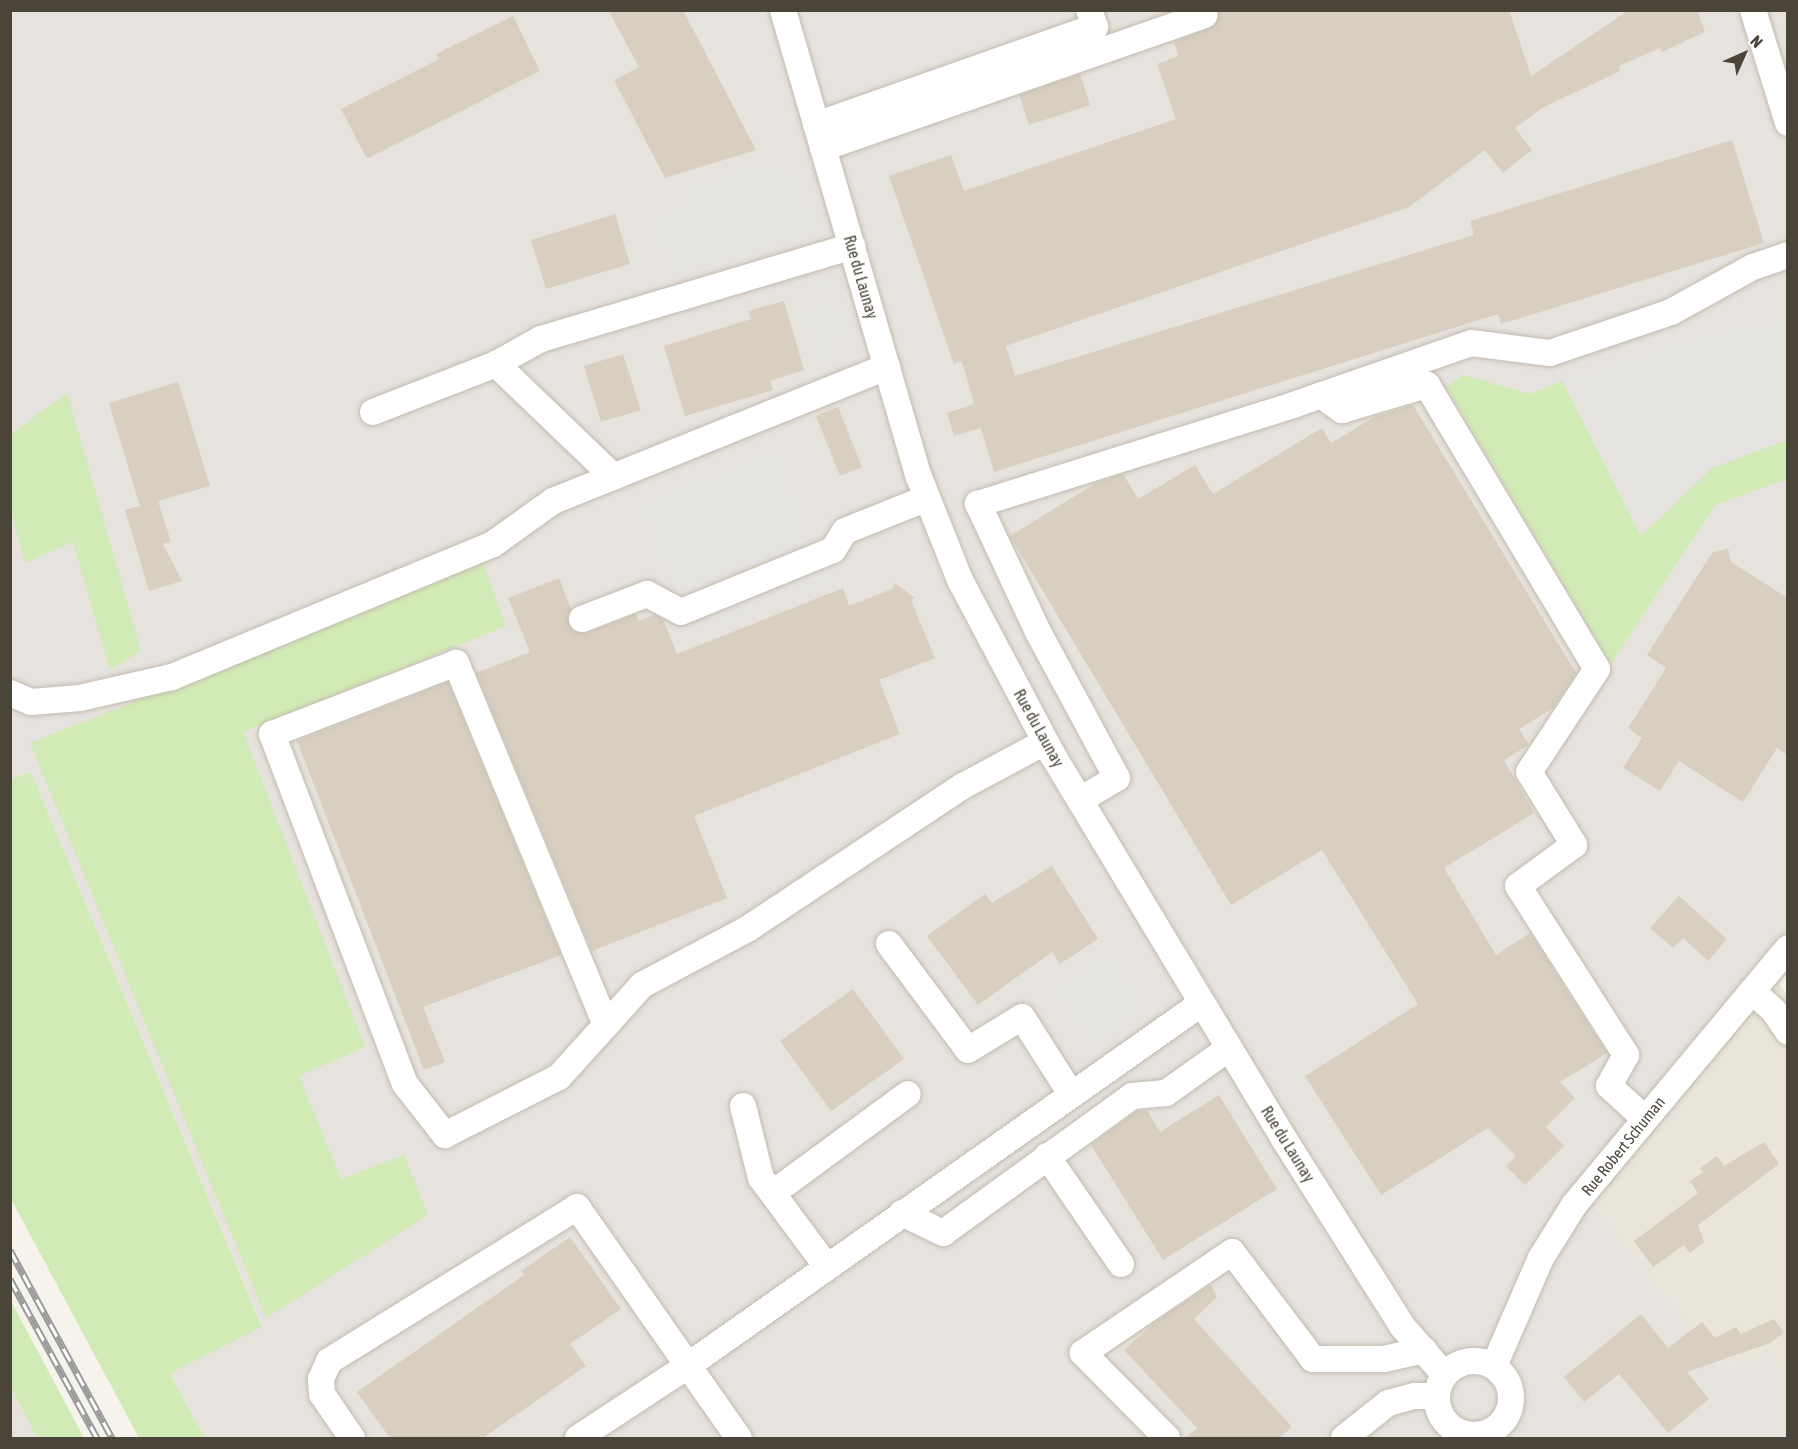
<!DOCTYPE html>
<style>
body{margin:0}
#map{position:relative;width:1798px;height:1449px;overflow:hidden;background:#f6f3ec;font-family:"Asap Condensed",sans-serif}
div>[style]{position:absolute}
.residential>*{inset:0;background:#eae5da}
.industrial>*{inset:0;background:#e6e2dd}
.green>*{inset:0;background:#d2eab5}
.parking>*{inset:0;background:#e5e3e0}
.building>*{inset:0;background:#d8cfc1}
.roads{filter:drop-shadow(0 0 2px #c2bbae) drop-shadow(0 0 2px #c2bbae)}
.minor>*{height:26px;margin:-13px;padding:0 13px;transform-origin:13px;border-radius:13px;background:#fff}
.minor>.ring{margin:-13px;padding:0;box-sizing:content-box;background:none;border:26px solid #fff;border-radius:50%}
.rail>*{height:7px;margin-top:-3.5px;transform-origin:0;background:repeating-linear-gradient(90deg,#fff 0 14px,#9a9a9a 0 28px);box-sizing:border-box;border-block:2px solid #9a9a9a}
span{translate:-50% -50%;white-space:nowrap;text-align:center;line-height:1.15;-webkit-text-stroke:5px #fff;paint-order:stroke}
.street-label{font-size:16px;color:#4b4439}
.frame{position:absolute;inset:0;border:12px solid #4b4439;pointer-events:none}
.north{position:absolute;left:1714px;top:24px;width:60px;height:60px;-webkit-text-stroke:4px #fff;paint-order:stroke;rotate:45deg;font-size:16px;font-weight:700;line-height:24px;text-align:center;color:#4b4439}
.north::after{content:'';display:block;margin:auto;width:21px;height:27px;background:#4b4439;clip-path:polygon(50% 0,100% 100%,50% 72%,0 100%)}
</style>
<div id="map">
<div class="residential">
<div style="clip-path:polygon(1779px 983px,1788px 996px,1787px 1376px,1770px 1355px,1724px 1372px,1594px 1207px)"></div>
</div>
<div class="industrial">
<div style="clip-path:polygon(11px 11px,1787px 11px,1787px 973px,1594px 1207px,1724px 1371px,1770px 1355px,1787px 1376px,1787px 1438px,205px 1438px,170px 1374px,262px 1326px,31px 772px,11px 780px)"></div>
<div style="clip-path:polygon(11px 1388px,37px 1438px,11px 1438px)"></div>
</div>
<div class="green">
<div style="clip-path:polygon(1463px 375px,1530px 394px,1562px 381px,1641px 536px,1712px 468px,1787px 440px,1787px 479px,1715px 505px,1611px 664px,1446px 386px)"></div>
<div style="clip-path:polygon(67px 393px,141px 651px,110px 670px,73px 542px,25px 563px,11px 511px,11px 434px)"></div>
<div style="clip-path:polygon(483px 563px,506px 626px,243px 732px,365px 1047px,299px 1076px,341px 1179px,404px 1155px,428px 1215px,266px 1318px,30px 743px)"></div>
<div style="clip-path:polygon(31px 772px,262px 1327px,170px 1374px,205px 1438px,139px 1438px,11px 1199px,10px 780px)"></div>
<div style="clip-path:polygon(11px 1301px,84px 1438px,37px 1438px,11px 1388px)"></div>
</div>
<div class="parking">
<div style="clip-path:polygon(777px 157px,782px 173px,801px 168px,821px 233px,668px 279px,648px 214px,684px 203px,679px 187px)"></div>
<div style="clip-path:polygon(833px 274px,852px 334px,836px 339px,842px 358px,814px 366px,797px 312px,822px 303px,815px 279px)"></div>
<div style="clip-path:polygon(1787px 318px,1787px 435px,1711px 463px,1642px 528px,1566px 378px,1747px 320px,1766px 324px)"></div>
<div style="clip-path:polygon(779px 447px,810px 522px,803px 525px,810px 543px,671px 598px,634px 504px)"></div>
<div style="clip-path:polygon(831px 565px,838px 581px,680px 644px,673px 628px)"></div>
<div style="clip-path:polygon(1111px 947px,1151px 1009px,1090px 1048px,1050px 987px)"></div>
</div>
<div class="building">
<div style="clip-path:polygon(608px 10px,683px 10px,756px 150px,665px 178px,614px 80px,639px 67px)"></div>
<div style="clip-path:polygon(1218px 10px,1509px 10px,1531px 76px,1629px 10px,1697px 10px,1705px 32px,1662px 52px,1660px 48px,1619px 66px,1620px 71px,1542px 108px,1515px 128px,1532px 150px,1503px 173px,1485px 150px,1409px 207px,1006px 346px,1015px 376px,1474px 235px,1470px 221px,1732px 140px,1764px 243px,1501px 324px,1498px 314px,994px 472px,981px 428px,954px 436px,947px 413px,974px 404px,962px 361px,954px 364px,889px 176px,951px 155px,964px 191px,1176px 119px,1157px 64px,1178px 56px,1174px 42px,1215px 25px)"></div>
<div style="clip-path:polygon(513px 16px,540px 71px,367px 159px,341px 109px,439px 59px,436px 54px)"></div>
<div style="clip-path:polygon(1080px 74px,1090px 105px,1029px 125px,1019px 95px)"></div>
<div style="clip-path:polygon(615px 214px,630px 264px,546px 289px,531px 240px)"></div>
<div style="clip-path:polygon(784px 301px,804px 370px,770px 381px,773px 390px,685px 416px,664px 346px,751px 319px,748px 311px)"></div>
<div style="clip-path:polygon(623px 354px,641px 410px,601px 422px,584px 366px)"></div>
<div style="clip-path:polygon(178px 382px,210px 486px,158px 501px,171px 542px,163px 544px,182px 581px,149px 591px,125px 510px,140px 506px,109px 403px)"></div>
<div style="clip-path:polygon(1413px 405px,1576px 673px,1553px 708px,1519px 729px,1529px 745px,1504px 760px,1534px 813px,1444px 868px,1496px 955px,1530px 933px,1607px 1053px,1560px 1082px,1575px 1098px,1546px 1127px,1564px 1146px,1525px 1185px,1506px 1166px,1516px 1156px,1488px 1128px,1381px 1195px,1305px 1076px,1418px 1004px,1322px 850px,1231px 905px,1010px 536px,1098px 482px,1123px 474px,1138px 499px,1195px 465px,1213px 494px,1322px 428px,1331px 443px,1376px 416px)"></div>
<div style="clip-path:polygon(838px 407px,862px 467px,840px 476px,816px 416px)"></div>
<div style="clip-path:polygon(1728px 548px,1731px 562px,1788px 598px,1788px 755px,1777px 748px,1743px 802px,1679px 761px,1660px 791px,1623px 768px,1642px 738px,1628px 728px,1666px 668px,1647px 655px,1712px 553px)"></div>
<div style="clip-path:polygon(559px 578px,571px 609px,567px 617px,573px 631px,587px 633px,636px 614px,638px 621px,654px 615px,663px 619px,677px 654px,843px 588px,849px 606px,892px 589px,895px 583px,915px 598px,911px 600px,935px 658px,879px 680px,900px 734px,694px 816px,727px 898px,592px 951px,476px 673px,530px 652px,508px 598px)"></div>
<div style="clip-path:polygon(448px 682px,561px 955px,423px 1007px,445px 1062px,424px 1070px,297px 741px)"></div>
<div style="clip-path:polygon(1052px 866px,1098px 939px,1060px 964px,1052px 952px,978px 1005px,927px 936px,985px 894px,992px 903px)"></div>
<div style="clip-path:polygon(1679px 896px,1727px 939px,1708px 961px,1683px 938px,1673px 948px,1650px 928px)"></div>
<div style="clip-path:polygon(853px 989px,904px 1059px,831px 1111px,780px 1041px)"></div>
<div style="clip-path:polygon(1219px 1095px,1277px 1189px,1163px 1260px,1091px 1145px,1137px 1111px,1147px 1110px,1160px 1132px)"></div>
<div style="clip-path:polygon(1764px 1142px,1779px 1164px,1698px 1225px,1704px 1242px,1690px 1253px,1684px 1245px,1653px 1267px,1634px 1241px,1698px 1193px,1690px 1181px,1703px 1172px,1700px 1168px,1717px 1156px,1724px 1166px)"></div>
<div style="clip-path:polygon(570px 1237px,621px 1309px,570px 1344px,586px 1366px,483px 1438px,390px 1438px,357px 1392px,524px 1275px,521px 1271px)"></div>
<div style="clip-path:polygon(1211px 1285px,1217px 1297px,1194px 1319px,1292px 1427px,1279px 1438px,1185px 1438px,1197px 1428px,1124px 1350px,1158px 1320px)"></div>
<div style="clip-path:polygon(1641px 1314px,1668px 1348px,1702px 1322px,1715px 1338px,1736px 1327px,1741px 1334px,1774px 1319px,1784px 1333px,1770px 1343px,1687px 1372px,1709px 1399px,1668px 1433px,1619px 1374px,1584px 1402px,1564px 1377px)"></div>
</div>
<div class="roads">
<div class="minor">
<div style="left:783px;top:10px;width:486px;rotate:73.8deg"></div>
<div style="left:919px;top:477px;width:111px;rotate:68.3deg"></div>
<div style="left:960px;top:580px;width:197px;rotate:62.1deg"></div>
<div style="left:1052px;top:754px;width:449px;rotate:58.9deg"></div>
<div style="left:1284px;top:1139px;width:221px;rotate:57.7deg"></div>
<div style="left:1402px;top:1326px;width:64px;rotate:48.8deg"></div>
<div style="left:1753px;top:10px;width:118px;rotate:72.8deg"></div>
<div style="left:816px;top:125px;width:296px;rotate:-19.4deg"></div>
<div style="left:1095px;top:27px;width:18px;rotate:-109deg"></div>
<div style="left:823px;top:148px;width:404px;rotate:-19.2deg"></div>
<div style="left:496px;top:364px;width:51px;rotate:-29.1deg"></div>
<div style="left:541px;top:339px;width:325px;rotate:-16.6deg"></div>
<div style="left:1321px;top:395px;width:26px;rotate:36deg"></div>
<div style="left:1342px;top:410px;width:89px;rotate:-16.4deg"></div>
<div style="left:1427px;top:385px;width:331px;rotate:59.1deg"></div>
<div style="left:1597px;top:669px;width:123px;rotate:123.4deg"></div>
<div style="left:1529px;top:772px;width:86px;rotate:58.3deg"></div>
<div style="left:1574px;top:845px;width:69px;rotate:143.8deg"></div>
<div style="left:1518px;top:886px;width:201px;rotate:57.4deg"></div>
<div style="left:1626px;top:1055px;width:35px;rotate:119deg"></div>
<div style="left:1609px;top:1086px;width:47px;rotate:42.4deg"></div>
<div style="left:373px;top:412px;width:132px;rotate:-21.3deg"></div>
<div style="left:496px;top:364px;width:163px;rotate:43.8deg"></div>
<div style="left:582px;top:619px;width:70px;rotate:-21deg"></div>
<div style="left:647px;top:594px;width:38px;rotate:28deg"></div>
<div style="left:681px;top:612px;width:164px;rotate:-22.2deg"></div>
<div style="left:833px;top:550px;width:22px;rotate:-58deg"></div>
<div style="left:845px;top:531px;width:88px;rotate:-21.9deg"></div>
<div style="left:10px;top:693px;width:23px;rotate:23deg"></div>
<div style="left:31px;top:702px;width:49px;rotate:-4.7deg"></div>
<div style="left:80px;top:698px;width:94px;rotate:-12.9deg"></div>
<div style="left:172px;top:677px;width:347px;rotate:-22.5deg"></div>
<div style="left:493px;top:544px;width:74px;rotate:-35.6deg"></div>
<div style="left:553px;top:501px;width:360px;rotate:-21.9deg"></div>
<div style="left:1080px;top:800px;width:43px;rotate:-30.7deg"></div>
<div style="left:1117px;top:778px;width:164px;rotate:-118.4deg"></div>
<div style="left:1039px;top:634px;width:144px;rotate:-115.1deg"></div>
<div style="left:978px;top:504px;width:330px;rotate:-17.4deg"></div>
<div style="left:1293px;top:405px;width:188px;rotate:-19.2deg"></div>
<div style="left:1471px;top:343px;width:80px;rotate:7.2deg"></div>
<div style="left:1550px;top:353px;width:128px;rotate:-18.7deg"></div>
<div style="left:1671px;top:312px;width:94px;rotate:-28.8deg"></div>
<div style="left:1753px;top:267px;width:37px;rotate:-19deg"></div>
<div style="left:889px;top:944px;width:132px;rotate:53.3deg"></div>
<div style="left:968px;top:1050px;width:63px;rotate:-31.4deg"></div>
<div style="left:1022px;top:1017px;width:91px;rotate:57.5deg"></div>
<div style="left:1752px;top:991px;width:30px;rotate:42deg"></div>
<div style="left:1774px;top:1011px;width:25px;rotate:56deg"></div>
<div style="left:606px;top:1025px;width:392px;rotate:-112.5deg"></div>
<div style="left:456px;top:663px;width:197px;rotate:158.9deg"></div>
<div style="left:272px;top:734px;width:374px;rotate:69.2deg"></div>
<div style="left:405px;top:1084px;width:65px;rotate:51.9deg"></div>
<div style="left:445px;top:1135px;width:128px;rotate:-27deg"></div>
<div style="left:559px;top:1077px;width:70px;rotate:-47.9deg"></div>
<div style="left:606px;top:1025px;width:54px;rotate:-48deg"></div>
<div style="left:642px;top:985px;width:121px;rotate:-28deg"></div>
<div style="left:749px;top:928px;width:257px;rotate:-33.6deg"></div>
<div style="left:963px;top:786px;width:93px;rotate:-28.2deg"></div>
<div style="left:743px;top:1106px;width:74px;rotate:76deg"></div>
<div style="left:761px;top:1178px;width:111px;rotate:53.4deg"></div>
<div style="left:1047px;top:1156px;width:131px;rotate:55.6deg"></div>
<div style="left:773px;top:1193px;width:167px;rotate:-36.3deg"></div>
<div style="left:902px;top:1213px;width:46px;rotate:26deg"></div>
<div style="left:943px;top:1233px;width:233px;rotate:-35.9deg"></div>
<div style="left:1132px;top:1096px;width:34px;rotate:-5deg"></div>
<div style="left:1166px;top:1093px;width:77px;rotate:-35.5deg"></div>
<div class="ring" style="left:1437px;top:1361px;width:48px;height:48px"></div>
<div style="left:1494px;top:1366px;width:118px;rotate:-66.5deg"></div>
<div style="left:1541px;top:1258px;width:62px;rotate:-58.1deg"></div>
<div style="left:1574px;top:1205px;width:334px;rotate:-50.2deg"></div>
<div style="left:352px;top:1438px;width:53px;rotate:-124.3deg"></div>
<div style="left:322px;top:1394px;width:15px;rotate:-94deg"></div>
<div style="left:321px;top:1379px;width:20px;rotate:-66deg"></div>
<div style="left:329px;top:1361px;width:292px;rotate:-31.8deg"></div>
<div style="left:577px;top:1207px;width:282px;rotate:55deg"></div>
<div style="left:578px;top:1438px;width:129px;rotate:-33.3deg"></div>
<div style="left:686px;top:1367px;width:631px;rotate:-35.2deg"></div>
<div style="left:1167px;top:1438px;width:120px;rotate:-134.7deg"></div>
<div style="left:1083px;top:1353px;width:180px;rotate:-34.1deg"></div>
<div style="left:1232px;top:1252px;width:134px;rotate:52.9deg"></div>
<div style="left:1313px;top:1359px;width:71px"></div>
<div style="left:1384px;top:1359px;width:41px;rotate:-12.7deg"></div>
<div style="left:1344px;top:1438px;width:56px;rotate:-38.5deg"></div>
<div style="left:1388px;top:1403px;width:28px;rotate:-15deg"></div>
<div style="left:1415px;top:1396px;width:21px"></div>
</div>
</div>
<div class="rail">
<div style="left:10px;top:1250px;width:214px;rotate:61.5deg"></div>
<div style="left:10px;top:1279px;width:181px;rotate:61.3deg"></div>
</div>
<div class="street-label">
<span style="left:861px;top:277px;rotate:74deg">Rue du Launay</span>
<span style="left:1039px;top:728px;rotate:61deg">Rue du Launay</span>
<span style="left:1288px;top:1144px;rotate:58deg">Rue du Launay</span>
<span style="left:1623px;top:1146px;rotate:-51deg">Rue Robert Schuman</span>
</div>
<div class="frame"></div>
<div class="north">N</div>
</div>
